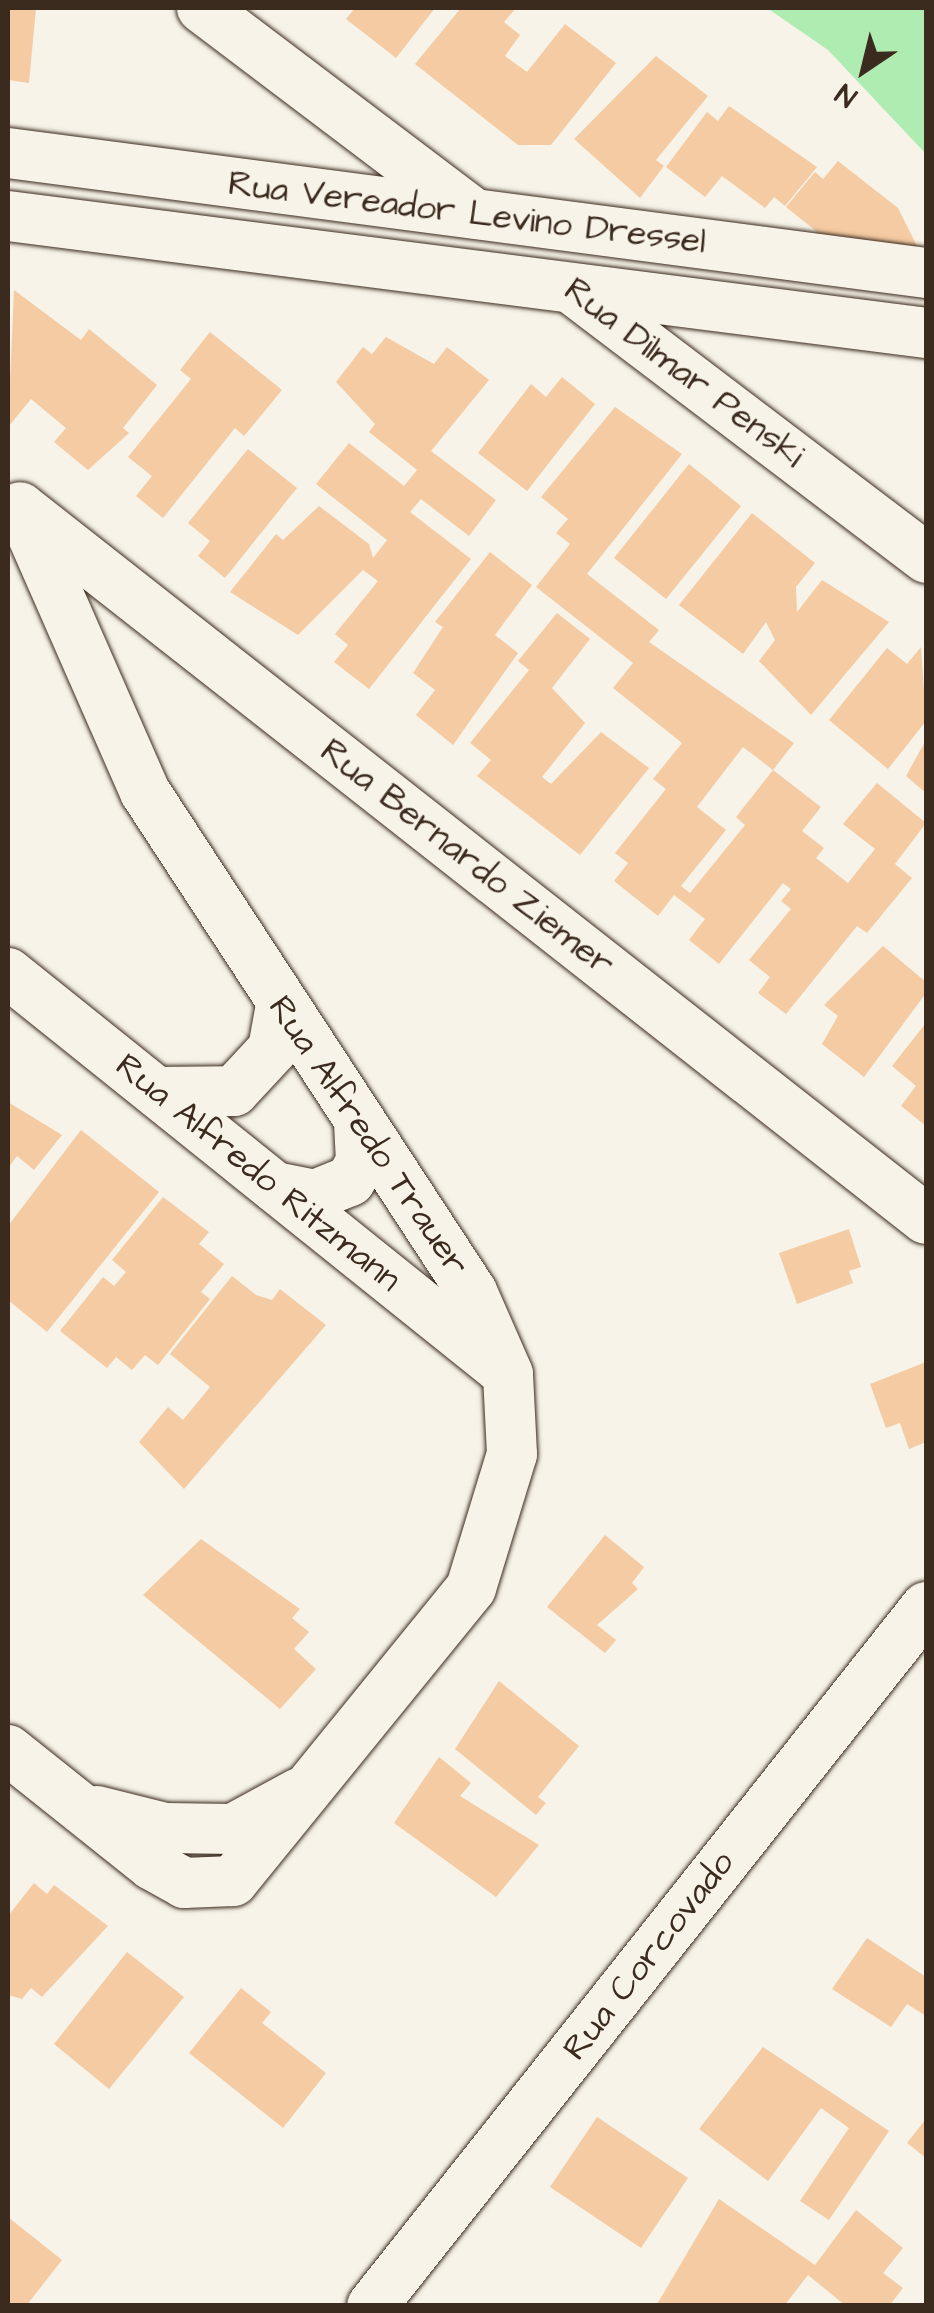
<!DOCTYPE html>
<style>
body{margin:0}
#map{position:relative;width:934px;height:2313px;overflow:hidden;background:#f7f3e8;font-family:"Architects Daughter",sans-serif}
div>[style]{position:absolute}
.green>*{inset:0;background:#afecb2}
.building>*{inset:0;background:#f4cba3}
.roads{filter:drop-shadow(0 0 2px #3b2a1e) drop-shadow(0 0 2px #3b2a1e)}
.minor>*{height:50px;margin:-25px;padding:0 25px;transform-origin:25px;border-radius:25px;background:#f7f3e8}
span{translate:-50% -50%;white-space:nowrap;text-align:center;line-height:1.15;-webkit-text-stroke:9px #f7f3e8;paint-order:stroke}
.street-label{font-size:35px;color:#3b2a1e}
.frame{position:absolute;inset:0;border:10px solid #3b2a1e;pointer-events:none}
.north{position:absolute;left:814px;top:20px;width:100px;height:100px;-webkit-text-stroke:8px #f7f3e8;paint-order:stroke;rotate:215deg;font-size:28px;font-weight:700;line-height:40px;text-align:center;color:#3b2a1e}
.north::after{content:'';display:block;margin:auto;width:35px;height:45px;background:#3b2a1e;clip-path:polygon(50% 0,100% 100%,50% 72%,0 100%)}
</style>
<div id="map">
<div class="green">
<div style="clip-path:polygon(767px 8px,926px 8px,926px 154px,828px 50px)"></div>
</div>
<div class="building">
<div style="clip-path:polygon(8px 8px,36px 8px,29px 83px,8px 80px)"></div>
<div style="clip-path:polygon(355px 8px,435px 8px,396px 58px,346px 19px)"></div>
<div style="clip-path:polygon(461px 8px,516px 8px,504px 22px,520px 35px,505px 56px,527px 72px,565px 24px,616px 63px,551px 145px,518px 145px,415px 64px)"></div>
<div style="clip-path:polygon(656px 56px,708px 96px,656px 160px,664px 166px,640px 198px,574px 139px)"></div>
<div style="clip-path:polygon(729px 106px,817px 167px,785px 206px,774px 197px,765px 208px,722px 176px,705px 197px,666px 167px,707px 112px,718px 121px)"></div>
<div style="clip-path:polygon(838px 161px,898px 208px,922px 256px,811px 240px,816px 231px,786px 207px,815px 172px,823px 179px)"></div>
<div style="clip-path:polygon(14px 290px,81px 340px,89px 329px,157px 385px,123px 428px,129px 433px,88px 470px,54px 442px,66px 428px,31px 399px,8px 427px)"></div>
<div style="clip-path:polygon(210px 332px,282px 390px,244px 436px,235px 428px,163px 518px,136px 496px,152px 476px,128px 457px,191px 379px,180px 370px)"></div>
<div style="clip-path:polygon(386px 337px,434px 364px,447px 347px,489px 380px,431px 451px,496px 500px,469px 536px,421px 499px,410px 512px,471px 559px,369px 689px,334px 662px,348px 645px,335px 634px,378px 581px,363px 570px,298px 635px,230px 592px,276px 534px,283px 540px,319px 506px,369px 544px,373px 558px,387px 540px,316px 484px,349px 443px,404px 486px,417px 470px,369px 432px,375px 424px,336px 382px,363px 347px,372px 354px)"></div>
<div style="clip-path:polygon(562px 377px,595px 404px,527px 491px,478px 453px,531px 384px,546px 397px)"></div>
<div style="clip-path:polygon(615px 407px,682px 454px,587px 574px,659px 630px,649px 642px,794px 743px,773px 770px,743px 747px,697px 807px,726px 830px,681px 886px,690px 893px,745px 825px,736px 817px,773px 770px,821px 807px,802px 831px,824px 848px,816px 858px,848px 883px,875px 849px,843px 824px,877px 783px,926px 823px,895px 864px,912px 878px,867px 933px,857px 926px,786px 1014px,758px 993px,770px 977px,749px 960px,791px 909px,781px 901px,791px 889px,783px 883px,719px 964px,689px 940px,705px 919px,674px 895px,658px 916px,614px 881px,628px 863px,615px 853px,666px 789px,653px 779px,682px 743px,613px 688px,633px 663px,536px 587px,570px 544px,556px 533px,568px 519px,541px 497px)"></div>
<div style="clip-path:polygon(248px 449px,297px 488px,225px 578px,198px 556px,210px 541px,188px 523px)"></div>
<div style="clip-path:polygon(689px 464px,741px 506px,666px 599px,614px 558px)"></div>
<div style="clip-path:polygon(752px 513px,815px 563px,796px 587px,797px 612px,822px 580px,889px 622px,811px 715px,759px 661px,775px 640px,766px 622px,743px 654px,679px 605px)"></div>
<div style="clip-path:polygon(490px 552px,532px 585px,495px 635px,518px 653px,453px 745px,416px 715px,435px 690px,413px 673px,443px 627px,435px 622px)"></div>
<div style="clip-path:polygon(557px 613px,590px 639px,552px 688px,585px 723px,542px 777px,551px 784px,601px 732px,649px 768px,580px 855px,477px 776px,491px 760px,470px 743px,529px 670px,518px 661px)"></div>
<div style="clip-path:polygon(921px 647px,926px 721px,888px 769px,829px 720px,887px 648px,907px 664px)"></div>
<div style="clip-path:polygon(926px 740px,926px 793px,906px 776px)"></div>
<div style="clip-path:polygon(883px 946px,926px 982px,926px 993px,864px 1077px,822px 1044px,838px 1016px,824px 1005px)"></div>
<div style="clip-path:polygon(926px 1023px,926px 1126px,901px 1106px,916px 1086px,892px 1066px)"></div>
<div style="clip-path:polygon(8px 1102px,62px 1135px,34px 1170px,17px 1156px,8px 1168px)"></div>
<div style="clip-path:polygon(81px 1130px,159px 1192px,47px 1332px,8px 1300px,8px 1226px)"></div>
<div style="clip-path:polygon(163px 1197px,209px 1232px,199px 1244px,224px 1264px,201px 1292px,210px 1299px,158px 1365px,145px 1355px,132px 1370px,116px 1357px,107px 1368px,60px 1331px,103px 1277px,114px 1286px,126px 1272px,112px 1260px)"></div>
<div style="clip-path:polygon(849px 1229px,861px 1267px,849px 1271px,853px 1283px,797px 1304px,779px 1253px)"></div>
<div style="clip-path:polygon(232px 1276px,256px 1295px,272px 1300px,280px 1289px,326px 1325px,184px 1489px,139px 1442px,168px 1407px,183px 1420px,210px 1387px,170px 1354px)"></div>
<div style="clip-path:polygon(926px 1362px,926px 1442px,909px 1449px,900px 1423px,886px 1428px,870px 1384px)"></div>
<div style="clip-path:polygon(605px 1535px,644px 1567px,632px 1583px,638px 1589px,597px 1625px,616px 1640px,605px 1653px,547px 1607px)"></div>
<div style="clip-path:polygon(201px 1539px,300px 1609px,292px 1618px,309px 1632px,294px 1649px,316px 1669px,280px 1709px,143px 1595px)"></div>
<div style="clip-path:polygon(499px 1681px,579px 1746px,538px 1797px,546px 1803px,536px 1815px,455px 1749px)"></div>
<div style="clip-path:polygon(439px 1757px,471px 1783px,460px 1796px,539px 1845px,496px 1897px,394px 1823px)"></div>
<div style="clip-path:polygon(34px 1883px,47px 1894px,54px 1885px,108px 1926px,42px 1997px,31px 1988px,22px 1999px,8px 1995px,8px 1916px)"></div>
<div style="clip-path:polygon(867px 1938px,926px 1977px,926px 2016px,907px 2004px,891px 2027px,832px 1989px)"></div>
<div style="clip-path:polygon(127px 1952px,184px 1997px,109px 2089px,54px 2044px)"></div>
<div style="clip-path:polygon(241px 1988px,271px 2012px,262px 2023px,326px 2073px,283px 2128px,189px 2053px)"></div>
<div style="clip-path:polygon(763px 2047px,889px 2131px,829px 2220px,800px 2201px,849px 2128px,821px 2108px,768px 2181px,699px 2129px)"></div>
<div style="clip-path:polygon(597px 2117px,688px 2178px,641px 2248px,550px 2187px)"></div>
<div style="clip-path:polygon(926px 2119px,926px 2158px,907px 2143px)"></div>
<div style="clip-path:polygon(719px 2199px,815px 2265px,856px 2210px,903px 2248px,883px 2273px,903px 2288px,889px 2306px,846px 2306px,808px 2275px,784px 2306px,656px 2306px)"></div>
<div style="clip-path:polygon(8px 2217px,62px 2260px,26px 2306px,8px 2306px)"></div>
</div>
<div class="roads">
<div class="minor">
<div style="left:202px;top:8px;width:340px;rotate:37.1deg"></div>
<div style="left:8px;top:153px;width:926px;rotate:7.45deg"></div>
<div style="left:8px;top:216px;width:925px;rotate:7.26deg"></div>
<div style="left:572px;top:289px;width:445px;rotate:37.2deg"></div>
<div style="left:22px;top:509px;width:1149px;rotate:38.15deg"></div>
<div style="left:8px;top:973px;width:636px;rotate:38.74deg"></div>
<div style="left:157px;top:1092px;width:77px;rotate:-0.7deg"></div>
<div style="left:234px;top:1091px;width:57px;rotate:-47.1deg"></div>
<div style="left:273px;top:1049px;width:45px;rotate:-79.7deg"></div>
<div style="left:275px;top:1187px;width:41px;rotate:11.3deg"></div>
<div style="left:315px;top:1195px;width:38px;rotate:-22deg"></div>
<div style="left:350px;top:1181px;width:22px;rotate:-60deg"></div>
<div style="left:361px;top:1162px;width:40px;rotate:-92.9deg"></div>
<div style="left:8px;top:1750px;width:184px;rotate:38.6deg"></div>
<div style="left:152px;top:1865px;width:37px;rotate:29deg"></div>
<div style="left:184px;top:1883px;width:49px;rotate:-2.3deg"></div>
<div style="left:233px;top:1881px;width:377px;rotate:-50.9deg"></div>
<div style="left:471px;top:1588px;width:140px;rotate:-73deg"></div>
<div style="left:512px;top:1454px;width:80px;rotate:-92.9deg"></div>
<div style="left:508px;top:1374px;width:90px;rotate:-113.7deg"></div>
<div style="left:472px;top:1292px;width:597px;rotate:-123.18deg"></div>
<div style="left:145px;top:792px;width:311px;rotate:-113.7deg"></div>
<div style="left:97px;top:1811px;width:70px;rotate:14deg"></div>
<div style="left:165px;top:1828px;width:68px;rotate:0.8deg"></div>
<div style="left:233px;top:1829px;width:75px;rotate:-28.6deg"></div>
<div style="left:372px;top:2306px;width:892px;rotate:-51.6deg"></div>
</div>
</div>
<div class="street-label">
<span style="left:467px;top:213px;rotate:7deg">Rua Vereador Levino Dressel</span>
<span style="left:684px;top:373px;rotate:37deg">Rua Dilmar Penski</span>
<span style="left:467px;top:858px;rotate:38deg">Rua Bernardo Ziemer</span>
<span style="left:368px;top:1136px;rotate:56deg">Rua Alfredo Trauer</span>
<span style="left:258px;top:1173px;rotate:39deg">Rua Alfredo Ritzmann</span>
<span style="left:649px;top:1956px;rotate:-52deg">Rua Corcovado</span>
</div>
<div class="frame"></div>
<div class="north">N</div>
</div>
